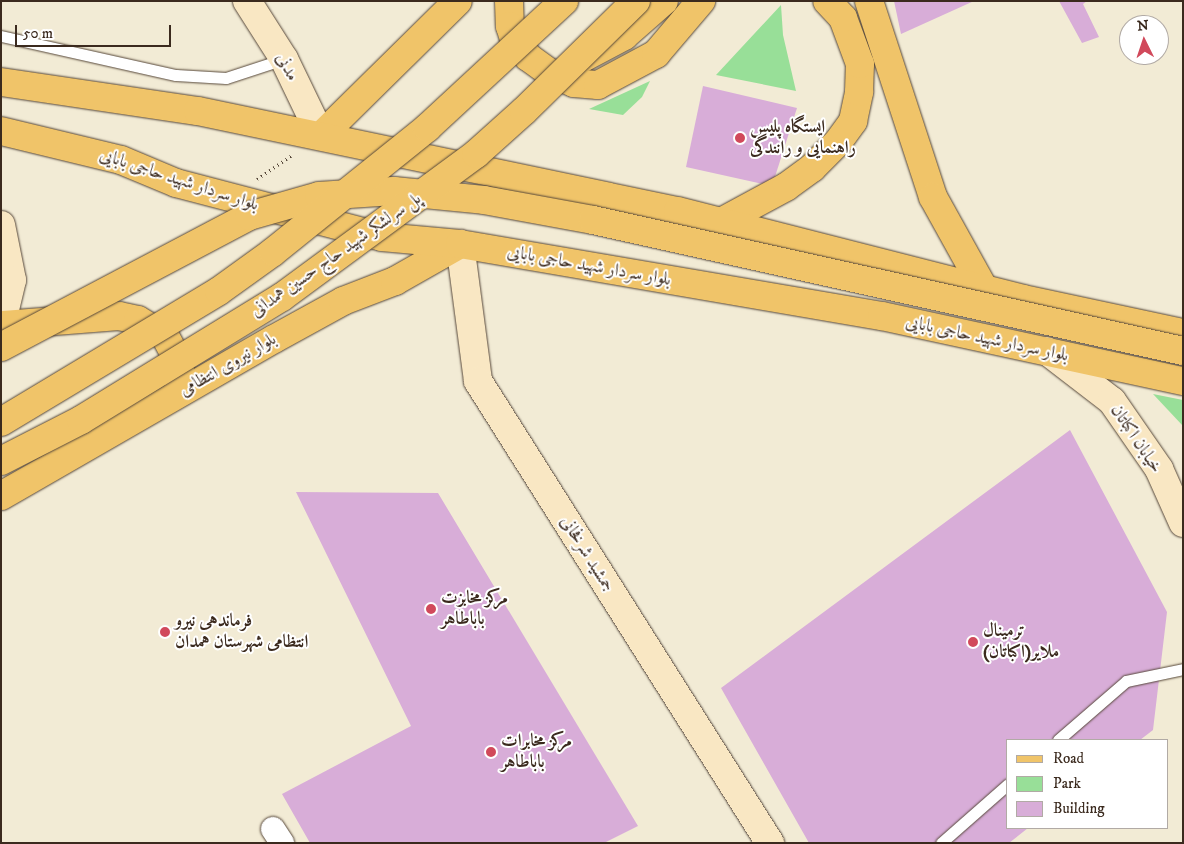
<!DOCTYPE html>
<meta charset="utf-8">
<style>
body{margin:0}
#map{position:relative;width:1184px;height:844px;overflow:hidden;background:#f2ebd5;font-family:"IM FELL DW Pica",Amiri,serif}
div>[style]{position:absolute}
.green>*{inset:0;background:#98df98}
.building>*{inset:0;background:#d8add8}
.path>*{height:3px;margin-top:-1.5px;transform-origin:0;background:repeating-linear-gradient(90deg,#564739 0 1px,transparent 0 5px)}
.roads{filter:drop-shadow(0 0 1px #564739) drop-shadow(0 0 1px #564739)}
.lane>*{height:11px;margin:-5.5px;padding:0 5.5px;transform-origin:5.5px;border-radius:5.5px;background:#fff}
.street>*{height:24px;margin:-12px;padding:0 12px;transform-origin:12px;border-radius:12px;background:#fff}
.secondary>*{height:28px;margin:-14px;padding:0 14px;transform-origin:14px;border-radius:14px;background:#f9e7c3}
.primary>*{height:28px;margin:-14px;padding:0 14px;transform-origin:14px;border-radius:14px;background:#f0c469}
.highway>*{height:28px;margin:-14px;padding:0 14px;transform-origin:14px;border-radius:14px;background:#f0c469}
.bridges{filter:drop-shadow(0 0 1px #564739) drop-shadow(0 0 1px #564739)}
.primary-bridge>*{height:28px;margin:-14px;padding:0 14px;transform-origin:14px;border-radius:14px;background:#f0c469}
.dots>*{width:14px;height:14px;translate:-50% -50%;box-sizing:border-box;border:2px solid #fff;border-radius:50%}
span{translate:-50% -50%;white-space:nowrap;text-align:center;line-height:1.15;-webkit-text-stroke:4px #fff;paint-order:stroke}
.street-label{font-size:18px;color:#3b2a1e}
.poi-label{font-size:18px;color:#3b2a1e;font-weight:700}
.left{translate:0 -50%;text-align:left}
.frame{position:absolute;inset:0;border:2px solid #3b2a1e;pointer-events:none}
.legend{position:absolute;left:1006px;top:739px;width:162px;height:90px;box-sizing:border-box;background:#fff;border:1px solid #b1aaa5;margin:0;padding:6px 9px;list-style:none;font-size:15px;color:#3b2a1e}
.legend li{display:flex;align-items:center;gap:10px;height:25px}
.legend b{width:25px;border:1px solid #b1aaa5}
.north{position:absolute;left:1119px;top:15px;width:50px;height:50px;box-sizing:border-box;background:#fff;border:1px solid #b1aaa5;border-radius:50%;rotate:356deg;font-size:14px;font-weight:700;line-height:20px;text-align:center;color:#3b2a1e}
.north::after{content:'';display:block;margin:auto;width:18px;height:22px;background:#d1495b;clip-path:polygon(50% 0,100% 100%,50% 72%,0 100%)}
.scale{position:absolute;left:15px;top:25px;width:156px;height:22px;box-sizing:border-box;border:2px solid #3b2a1e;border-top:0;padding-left:6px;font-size:15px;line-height:18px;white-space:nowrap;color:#3b2a1e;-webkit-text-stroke:4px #fff;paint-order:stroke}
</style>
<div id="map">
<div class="green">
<div style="clip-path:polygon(781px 5px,783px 35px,796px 91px,716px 75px)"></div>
<div style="clip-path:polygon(650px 81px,642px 97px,623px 115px,589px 109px)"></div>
<div style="clip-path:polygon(1153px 394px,1183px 400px,1183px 426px)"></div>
</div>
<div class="building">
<div style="clip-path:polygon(894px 1px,974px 1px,901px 34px)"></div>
<div style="clip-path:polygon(1059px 1px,1087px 1px,1083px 4px,1099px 37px,1082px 43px)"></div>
<div style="clip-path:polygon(703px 86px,797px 108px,772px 186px,686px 167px)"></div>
<div style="clip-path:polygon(1070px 430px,1167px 612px,1153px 730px,1140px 740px,1008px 740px,1008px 828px,1028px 828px,1009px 843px,809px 843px,721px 688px)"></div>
<div style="clip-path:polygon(296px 492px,438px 493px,638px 826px,604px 843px,310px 843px,282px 794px,411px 726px)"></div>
</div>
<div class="path">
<div style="left:257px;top:179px;width:42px;rotate:-34.4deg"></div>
</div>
<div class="roads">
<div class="lane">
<div style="left:1px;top:36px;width:179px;rotate:12.6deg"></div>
<div style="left:176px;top:75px;width:50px;rotate:3.4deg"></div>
<div style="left:226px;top:78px;width:61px;rotate:-18.1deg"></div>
<div style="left:1058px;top:740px;width:90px;rotate:-40.9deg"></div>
<div style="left:1126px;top:681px;width:58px;rotate:-11.9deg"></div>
<div style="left:941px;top:843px;width:89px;rotate:-41.4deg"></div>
</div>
<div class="street">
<div style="left:273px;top:829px;width:17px;rotate:57deg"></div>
</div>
<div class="secondary">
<div style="left:247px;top:1px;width:69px;rotate:57.5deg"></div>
<div style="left:284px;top:59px;width:85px;rotate:64.3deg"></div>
<div style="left:1px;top:225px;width:56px;rotate:78.7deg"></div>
<div style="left:12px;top:280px;width:47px;rotate:103.4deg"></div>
<div style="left:460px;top:244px;width:138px;rotate:82.5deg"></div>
<div style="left:478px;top:381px;width:547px;rotate:57.71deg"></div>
<div style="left:1047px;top:351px;width:82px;rotate:37.6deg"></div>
<div style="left:1112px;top:401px;width:83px;rotate:55.3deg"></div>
<div style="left:1159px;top:469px;width:59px;rotate:66deg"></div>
</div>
<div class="primary">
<div style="left:509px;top:1px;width:25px;rotate:88deg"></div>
<div style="left:510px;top:26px;width:14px;rotate:73deg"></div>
<div style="left:514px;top:39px;width:23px;rotate:52deg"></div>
<div style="left:528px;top:57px;width:26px;rotate:36deg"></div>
<div style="left:549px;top:72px;width:27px;rotate:24deg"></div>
<div style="left:574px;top:83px;width:24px;rotate:5deg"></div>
<div style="left:598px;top:85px;width:66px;rotate:-28.1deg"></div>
<div style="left:656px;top:54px;width:70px;rotate:-49.7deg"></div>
<div style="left:869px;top:1px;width:206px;rotate:71.9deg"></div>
<div style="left:933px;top:197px;width:105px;rotate:61deg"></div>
<div style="left:583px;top:58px;width:47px;rotate:-28.2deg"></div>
<div style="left:624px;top:36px;width:53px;rotate:-41.2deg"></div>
<div style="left:321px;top:136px;width:192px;rotate:-44.6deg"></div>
<div style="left:721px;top:222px;width:74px;rotate:-28.3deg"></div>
<div style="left:786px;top:187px;width:32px;rotate:-36deg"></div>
<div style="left:812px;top:168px;width:37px;rotate:-45deg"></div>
<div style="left:838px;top:142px;width:26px;rotate:-54deg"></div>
<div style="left:853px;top:121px;width:30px;rotate:-78deg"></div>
<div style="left:859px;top:92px;width:28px;rotate:-88deg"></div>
<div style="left:860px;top:64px;width:49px;rotate:-110.3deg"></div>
<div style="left:843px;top:18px;width:23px;rotate:-133deg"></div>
<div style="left:4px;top:325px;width:115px;rotate:-4.5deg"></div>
<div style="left:119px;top:316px;width:19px;rotate:12deg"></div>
<div style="left:138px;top:320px;width:31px;rotate:31deg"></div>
<div style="left:165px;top:336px;width:32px;rotate:62deg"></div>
<div style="left:180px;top:364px;width:20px;rotate:93deg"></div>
<div style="left:1px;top:496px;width:315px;rotate:-29.9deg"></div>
<div style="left:274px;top:339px;width:79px;rotate:-28.8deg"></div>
<div style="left:343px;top:301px;width:56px;rotate:-21deg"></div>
<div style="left:395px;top:281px;width:75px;rotate:-29.6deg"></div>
</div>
<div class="highway">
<div style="left:1px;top:82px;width:199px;rotate:8.4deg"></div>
<div style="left:198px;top:111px;width:490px;rotate:11.8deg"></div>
<div style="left:678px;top:211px;width:356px;rotate:14.3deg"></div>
<div style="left:1023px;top:299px;width:164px;rotate:12deg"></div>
<div style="left:1px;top:131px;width:123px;rotate:13.6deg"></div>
<div style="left:121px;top:160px;width:60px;rotate:22.7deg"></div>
<div style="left:176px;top:183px;width:213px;rotate:14.7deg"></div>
<div style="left:382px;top:237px;width:78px;rotate:5.1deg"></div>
<div style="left:460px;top:244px;width:428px;rotate:9.7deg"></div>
<div style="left:882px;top:316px;width:308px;rotate:12.2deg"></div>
</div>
</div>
<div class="bridges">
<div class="primary-bridge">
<div style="left:1px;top:347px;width:280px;rotate:-27.8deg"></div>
<div style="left:249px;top:216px;width:73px;rotate:-15.9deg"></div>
<div style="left:319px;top:196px;width:75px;rotate:-3.8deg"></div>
<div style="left:394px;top:191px;width:90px;rotate:5.7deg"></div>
<div style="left:484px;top:200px;width:111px;rotate:10.4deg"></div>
<div style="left:593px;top:220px;width:604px;rotate:12.52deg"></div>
<div style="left:1px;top:422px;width:254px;rotate:-31deg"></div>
<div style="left:219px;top:291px;width:67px;rotate:-35.8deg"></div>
<div style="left:273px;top:252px;width:198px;rotate:-38.8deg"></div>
<div style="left:427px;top:128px;width:187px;rotate:-42.8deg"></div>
<div style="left:1px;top:461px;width:90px;rotate:-27.1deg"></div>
<div style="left:81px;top:420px;width:236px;rotate:-31.5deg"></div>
<div style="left:282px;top:297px;width:241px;rotate:-36.4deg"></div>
<div style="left:476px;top:154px;width:64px;rotate:-41.9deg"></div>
<div style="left:524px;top:111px;width:157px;rotate:-44.5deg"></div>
</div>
</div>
<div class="dots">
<div style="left:740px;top:138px;background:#d1495b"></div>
<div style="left:431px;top:609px;background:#d1495b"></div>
<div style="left:165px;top:632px;background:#d1495b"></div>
<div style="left:973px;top:642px;background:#d1495b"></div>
<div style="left:491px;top:752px;background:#d1495b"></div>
</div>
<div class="street-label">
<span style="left:287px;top:67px;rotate:62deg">مدنی</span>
<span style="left:179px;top:180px;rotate:18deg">بلوار سردار شهید حاجی بابایی</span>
<span style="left:336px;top:255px;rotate:-35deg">پل سرلشکر شهید حاج حسین همدانی</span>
<span style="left:589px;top:266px;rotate:10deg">بلوار سردار شهید حاجی بابایی</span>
<span style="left:987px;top:339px;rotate:12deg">بلوار سردار شهید حاجی بابایی</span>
<span style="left:228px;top:365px;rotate:-30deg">بلوار نیروی انتظامی</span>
<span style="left:1136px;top:439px;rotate:56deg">خیابان اکباتان</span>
<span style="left:587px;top:554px;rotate:58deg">جمشید شرفخانی</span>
</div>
<div class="poi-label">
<span class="left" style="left:750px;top:138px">ایستگاه پلیس<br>راهنمایی و رانندگی</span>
<span class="left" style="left:441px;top:609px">مرکز مخابزت<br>باباطاهر</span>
<span class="left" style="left:175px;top:632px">فرماندهی نیرو<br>انتظامی شهرستان همدان</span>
<span class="left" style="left:983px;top:642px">ترمینال<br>ملایر(اکباتان)</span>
<span class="left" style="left:501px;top:752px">مرکز مخابرات<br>باباطاهر</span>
</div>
<div class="frame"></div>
<ul class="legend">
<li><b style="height:6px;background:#f0c469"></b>Road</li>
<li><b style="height:14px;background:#98df98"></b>Park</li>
<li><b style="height:14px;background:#d8add8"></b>Building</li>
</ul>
<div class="north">N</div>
<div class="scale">50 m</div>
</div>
